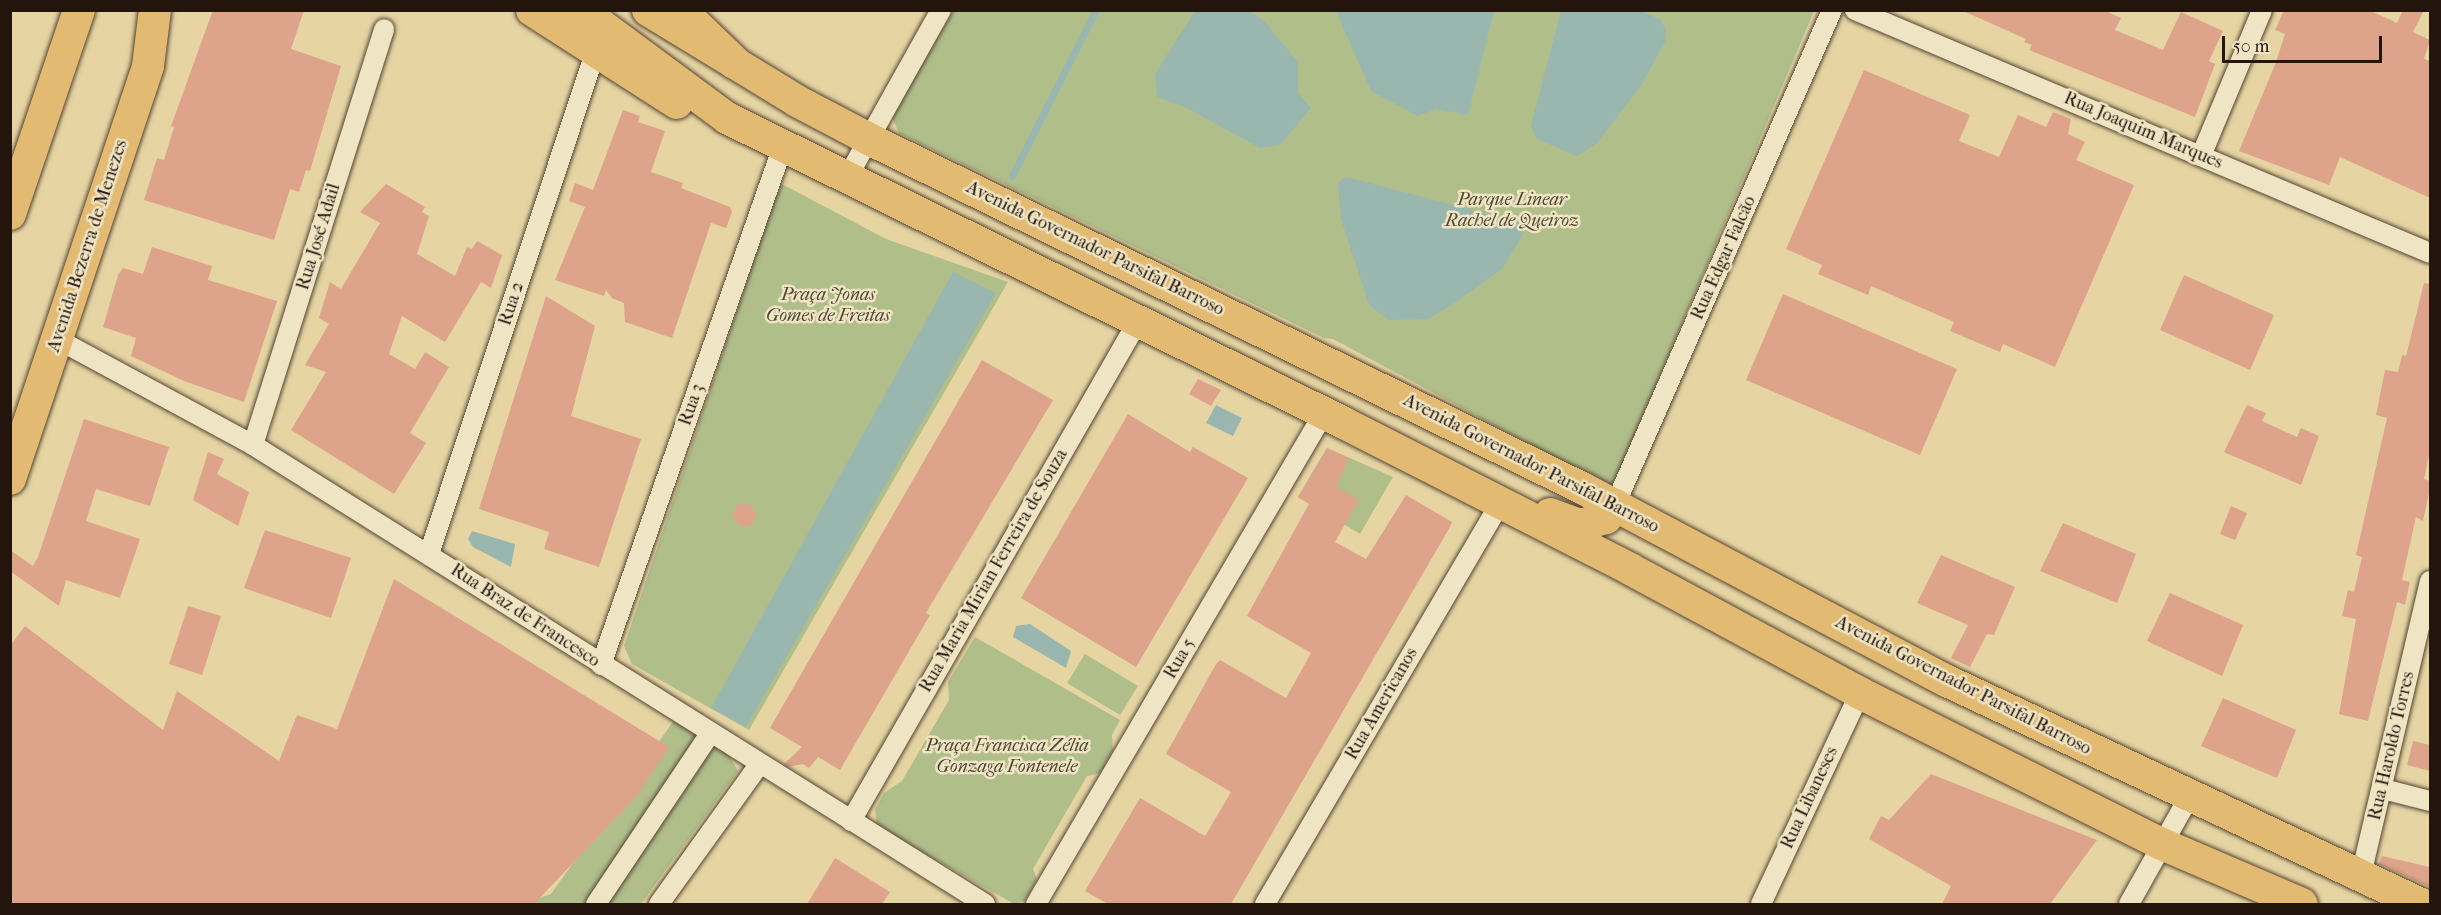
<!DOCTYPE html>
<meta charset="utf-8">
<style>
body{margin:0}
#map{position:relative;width:2441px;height:915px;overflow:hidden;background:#e6d5a3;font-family:"IM FELL French Canon",serif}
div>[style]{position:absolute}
.green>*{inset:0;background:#b0be8a}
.water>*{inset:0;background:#99b7af}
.stream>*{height:7px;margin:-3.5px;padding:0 3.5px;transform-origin:3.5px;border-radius:3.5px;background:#99b7af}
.building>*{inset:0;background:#dea38b}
.roads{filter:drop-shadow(0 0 2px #544432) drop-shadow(0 0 2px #544432)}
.street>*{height:20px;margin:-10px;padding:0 10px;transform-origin:10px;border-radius:10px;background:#efe4c3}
.primary>*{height:32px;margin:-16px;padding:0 16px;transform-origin:16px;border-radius:16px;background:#e3ba72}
.highway>*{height:33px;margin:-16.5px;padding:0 16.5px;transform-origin:16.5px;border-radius:16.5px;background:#e3ba72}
span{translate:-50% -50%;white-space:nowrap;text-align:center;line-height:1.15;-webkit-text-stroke:5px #efe4c3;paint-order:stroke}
.street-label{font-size:18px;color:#23140c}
.park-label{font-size:18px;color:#4d4732;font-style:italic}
.frame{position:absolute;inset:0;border:12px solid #23140c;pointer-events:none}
.scale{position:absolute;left:2222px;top:36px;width:160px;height:27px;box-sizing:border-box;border:3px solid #23140c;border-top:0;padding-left:8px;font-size:18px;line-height:21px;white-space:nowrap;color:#23140c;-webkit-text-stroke:4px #efe4c3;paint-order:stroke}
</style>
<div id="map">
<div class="green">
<div style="clip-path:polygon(953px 11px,1814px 11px,1614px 484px,1608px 486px,1333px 339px,1324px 338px,899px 133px,892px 117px)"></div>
<div style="clip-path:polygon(780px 183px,886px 239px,1008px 282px,749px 730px,632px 664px,624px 646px)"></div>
<div style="clip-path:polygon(1327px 448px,1393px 477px,1360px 534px,1298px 497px)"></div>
<div style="clip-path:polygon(975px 637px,1120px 720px,1112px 735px,1113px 750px,1101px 773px,1087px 776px,1033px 869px,1037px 880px,1025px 901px,1014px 904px,877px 826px,875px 809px,884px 793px,902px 781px,949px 700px,948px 682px)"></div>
<div style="clip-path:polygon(1085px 654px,1138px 686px,1120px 715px,1067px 683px)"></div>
<div style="clip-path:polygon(675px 719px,728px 754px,738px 771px,641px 904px,522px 904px,551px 894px)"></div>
</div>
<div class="water">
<div style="clip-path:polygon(1195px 11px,1249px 11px,1263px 20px,1298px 62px,1298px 93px,1311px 108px,1280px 145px,1260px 148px,1185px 107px,1157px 97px,1155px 74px)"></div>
<div style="clip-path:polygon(1336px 11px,1494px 11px,1468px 115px,1436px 109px,1418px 116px,1371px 91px)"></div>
<div style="clip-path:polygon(1561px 11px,1640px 11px,1660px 19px,1666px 30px,1665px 42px,1640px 87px,1597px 143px,1577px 156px,1537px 139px,1531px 126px)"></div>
<div style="clip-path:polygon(1346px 177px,1518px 222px,1524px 232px,1503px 268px,1459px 300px,1428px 319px,1389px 320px,1369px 305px,1341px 219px,1338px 183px)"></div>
<div style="clip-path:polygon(953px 272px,996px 293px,746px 727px,711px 708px)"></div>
<div style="clip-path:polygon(1216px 405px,1242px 418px,1233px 436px,1206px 423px)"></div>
<div style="clip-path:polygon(472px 531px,515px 544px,511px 567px,473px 547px,468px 539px)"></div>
<div style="clip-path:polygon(1030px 624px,1071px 651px,1066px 668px,1013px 637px,1016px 626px)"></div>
</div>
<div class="stream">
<div style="left:1012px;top:176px;width:186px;rotate:-63.2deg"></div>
</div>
<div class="building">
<div style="clip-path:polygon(213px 10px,304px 10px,291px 49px,341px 66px,310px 171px,306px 170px,299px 192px,290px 189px,274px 240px,144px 200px,157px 158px,164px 160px,174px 127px,171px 126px)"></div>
<div style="clip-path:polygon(1961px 10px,2104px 10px,2121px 18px,2115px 30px,2163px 50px,2181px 12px,2223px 31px,2209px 61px,2215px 64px,2195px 117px,2029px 50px,2032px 45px,2024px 42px,2026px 39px)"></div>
<div style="clip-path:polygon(2284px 10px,2369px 10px,2397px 23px,2403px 10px,2424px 10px,2413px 32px,2430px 40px,2424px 59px,2430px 61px,2430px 198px,2340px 157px,2329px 185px,2239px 151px,2276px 62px,2285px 34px,2275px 30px)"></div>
<div style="clip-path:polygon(1864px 70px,1970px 115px,1959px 141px,1999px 157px,2018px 115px,2046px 127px,2053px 112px,2071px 119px,2068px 134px,2085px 142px,2076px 160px,2134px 185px,2055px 367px,2003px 344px,2000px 352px,1950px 331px,1954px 322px,1871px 286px,1868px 295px,1818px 274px,1822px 265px,1786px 249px)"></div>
<div style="clip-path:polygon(623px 110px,640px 116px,638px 122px,665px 131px,651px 172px,683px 183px,681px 188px,730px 207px,732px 212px,726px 228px,711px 223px,672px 338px,625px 322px,624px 303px,612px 298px,606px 290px,604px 296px,555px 280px,585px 207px,569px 201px,575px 183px,593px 190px)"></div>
<div style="clip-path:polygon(386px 184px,425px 207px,422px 212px,429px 216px,417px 254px,455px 276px,467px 247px,472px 249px,477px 241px,502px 255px,491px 288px,481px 282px,445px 342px,402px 316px,389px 354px,415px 369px,425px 352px,449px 367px,410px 433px,426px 443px,394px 494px,291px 430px,326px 372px,305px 365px,329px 324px,319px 318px,330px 282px,341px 289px,380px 223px,360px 212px)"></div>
<div style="clip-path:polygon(152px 247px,212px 266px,208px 280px,277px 301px,244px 402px,184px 381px,131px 356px,136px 338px,103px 327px,118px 275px,123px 268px,143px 274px)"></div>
<div style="clip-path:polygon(2184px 275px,2274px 315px,2250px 370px,2160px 330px)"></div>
<div style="clip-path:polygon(2424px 283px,2430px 284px,2430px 450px,2424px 479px,2430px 481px,2430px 489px,2423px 521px,2416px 517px,2402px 580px,2410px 582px,2405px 605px,2397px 602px,2368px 721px,2339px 714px,2356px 619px,2342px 616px,2348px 590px,2354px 592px,2362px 557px,2356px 555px,2387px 418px,2376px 415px,2385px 370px,2398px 372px,2402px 355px,2406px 356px)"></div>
<div style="clip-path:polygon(1783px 294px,1957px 369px,1920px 455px,1746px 380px)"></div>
<div style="clip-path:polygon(546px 296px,595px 326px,571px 416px,641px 439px,599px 567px,544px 549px,549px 532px,479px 509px)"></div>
<div style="clip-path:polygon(982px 360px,1053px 400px,926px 613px,930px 615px,840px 770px,818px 757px,809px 768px,803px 764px,788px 767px,784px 764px,802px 747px,770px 728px)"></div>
<div style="clip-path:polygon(1198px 379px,1221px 390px,1211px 406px,1189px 394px)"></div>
<div style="clip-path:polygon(2247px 405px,2266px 413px,2262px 421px,2297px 437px,2301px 428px,2319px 436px,2301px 485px,2224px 452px)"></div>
<div style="clip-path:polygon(1128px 414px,1190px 452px,1193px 447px,1248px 478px,1136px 667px,1021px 598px)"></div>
<div style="clip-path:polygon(84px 419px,169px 447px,150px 506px,96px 489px,86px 521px,140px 539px,120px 598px,66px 580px,59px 606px,10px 571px,10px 550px,33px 566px,38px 557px)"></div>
<div style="clip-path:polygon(1327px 448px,1349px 458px,1336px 487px,1359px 500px,1335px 542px,1366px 559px,1406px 495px,1452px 522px,1450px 527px,1231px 904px,1108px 904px,1085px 891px,1140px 798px,1205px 836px,1231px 792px,1166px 754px,1216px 664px,1220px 660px,1286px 698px,1311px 653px,1247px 616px,1309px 504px,1298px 497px)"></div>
<div style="clip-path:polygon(208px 452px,224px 459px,217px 474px,249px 492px,238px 526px,193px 500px)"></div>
<div style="clip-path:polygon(749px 504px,757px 514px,752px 525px,740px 526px,732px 516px,737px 505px)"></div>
<div style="clip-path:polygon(2231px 506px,2247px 513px,2235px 540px,2220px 534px)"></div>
<div style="clip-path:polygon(2063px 523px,2136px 554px,2117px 603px,2040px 571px)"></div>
<div style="clip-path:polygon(265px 530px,351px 558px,331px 618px,244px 588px)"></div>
<div style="clip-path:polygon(1941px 555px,2015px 587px,1994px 635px,1987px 634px,1970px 667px,1951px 658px,1968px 625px,1917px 603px)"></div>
<div style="clip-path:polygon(394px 579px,669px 747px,636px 797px,534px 904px,10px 904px,10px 646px,25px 626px,163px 730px,177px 691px,279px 761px,297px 715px,337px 729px)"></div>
<div style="clip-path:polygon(2170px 593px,2243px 625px,2222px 676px,2147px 641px)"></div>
<div style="clip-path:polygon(188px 606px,221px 616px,202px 675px,169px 664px)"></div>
<div style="clip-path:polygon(2223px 698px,2296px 730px,2277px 778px,2201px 746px)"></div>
<div style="clip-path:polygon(2413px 741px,2430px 745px,2430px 771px,2407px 765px)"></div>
<div style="clip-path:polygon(1931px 774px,2097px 840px,2050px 904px,1942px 904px,1951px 886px,1869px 839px,1881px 816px,1889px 820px)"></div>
<div style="clip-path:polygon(2382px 856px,2430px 867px,2430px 887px,2379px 864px)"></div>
<div style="clip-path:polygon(835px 858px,890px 892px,882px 904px,807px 904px)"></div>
</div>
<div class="roads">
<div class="street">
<div style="left:1855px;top:10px;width:624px;rotate:22.91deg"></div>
<div style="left:2201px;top:156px;width:158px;rotate:-67.3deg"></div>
<div style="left:847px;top:178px;width:193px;rotate:-60.8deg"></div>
<div style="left:57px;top:339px;width:223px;rotate:28.4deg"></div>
<div style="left:253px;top:445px;width:864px;rotate:32.09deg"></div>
<div style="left:253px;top:445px;width:436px;rotate:-72.5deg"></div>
<div style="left:1615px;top:505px;width:540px;rotate:-66.33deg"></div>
<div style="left:429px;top:554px;width:528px;rotate:-71.67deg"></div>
<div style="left:601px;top:665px;width:550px;rotate:-70.68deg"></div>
<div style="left:2383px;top:789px;width:49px;rotate:14.3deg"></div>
<div style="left:851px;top:821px;width:577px;rotate:-60.14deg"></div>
<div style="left:2361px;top:875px;width:302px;rotate:-76.8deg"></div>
<div style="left:596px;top:904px;width:205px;rotate:-56.2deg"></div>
<div style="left:659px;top:904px;width:171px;rotate:-54.3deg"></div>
<div style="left:1036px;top:904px;width:569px;rotate:-59.61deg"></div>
<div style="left:1265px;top:904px;width:464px;rotate:-59.6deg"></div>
<div style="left:1761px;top:904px;width:233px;rotate:-64.9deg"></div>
<div style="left:2129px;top:904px;width:123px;rotate:-60.7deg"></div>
</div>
<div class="primary">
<div style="left:532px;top:10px;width:172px;rotate:32.7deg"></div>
<div style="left:581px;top:10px;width:182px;rotate:36.5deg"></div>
<div style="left:727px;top:118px;width:688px;rotate:26.3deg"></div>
<div style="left:1344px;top:423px;width:321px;rotate:27deg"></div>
<div style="left:1630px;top:569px;width:261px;rotate:28.3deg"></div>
<div style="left:1860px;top:693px;width:338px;rotate:26.6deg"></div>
<div style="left:2162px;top:844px;width:152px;rotate:23.2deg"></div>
<div style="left:648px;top:10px;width:175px;rotate:31.4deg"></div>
<div style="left:797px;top:101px;width:81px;rotate:27.8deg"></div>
<div style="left:869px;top:139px;width:794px;rotate:26.08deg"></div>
<div style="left:1582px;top:488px;width:413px;rotate:27.9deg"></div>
<div style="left:1947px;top:681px;width:524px;rotate:25.2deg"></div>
<div style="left:10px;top:214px;width:215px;rotate:-71.3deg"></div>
<div style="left:10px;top:479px;width:435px;rotate:-71.5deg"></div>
<div style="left:148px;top:66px;width:56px;rotate:-82.9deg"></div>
<div style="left:1550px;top:514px;width:32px;rotate:20deg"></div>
<div style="left:1580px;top:525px;width:27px;rotate:-15deg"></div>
<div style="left:1606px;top:518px;width:16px;rotate:-55deg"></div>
</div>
<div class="highway">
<div style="left:680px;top:10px;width:75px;rotate:43.9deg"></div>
</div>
</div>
<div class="street-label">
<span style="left:2143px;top:131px;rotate:23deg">Rua Joaquim Marques</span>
<span style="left:319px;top:237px;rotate:-73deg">Rua José Adail</span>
<span style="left:88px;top:246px;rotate:-72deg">Avenida Bezerra de Menezes</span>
<span style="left:1095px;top:249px;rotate:26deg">Avenida Governador Parsifal Barroso</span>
<span style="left:1724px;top:258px;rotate:-66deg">Rua Edgar Falcão</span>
<span style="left:512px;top:304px;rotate:-72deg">Rua 2</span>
<span style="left:692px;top:405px;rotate:-71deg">Rua 3</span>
<span style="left:1531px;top:464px;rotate:27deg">Avenida Governador Parsifal Barroso</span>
<span style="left:994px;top:571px;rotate:-60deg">Rua Maria Mirian Ferreira de Souza</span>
<span style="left:525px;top:616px;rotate:33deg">Rua Braz de Francesco</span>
<span style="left:1180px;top:659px;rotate:-60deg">Rua 5</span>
<span style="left:1963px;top:686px;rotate:27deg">Avenida Governador Parsifal Barroso</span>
<span style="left:1382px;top:704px;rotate:-60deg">Rua Americanos</span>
<span style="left:2392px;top:746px;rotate:-77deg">Rua Haroldo Torres</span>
<span style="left:1810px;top:798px;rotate:-65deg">Rua Libaneses</span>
</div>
<div class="park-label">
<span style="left:1512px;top:211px">Parque Linear<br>Rachel de Queiroz</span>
<span style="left:828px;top:306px">Praça Jonas<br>Gomes de Freitas</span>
<span style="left:1007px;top:757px">Praça Francisca Zélia<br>Gonzaga Fontenele</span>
</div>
<div class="frame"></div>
<div class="scale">50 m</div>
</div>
